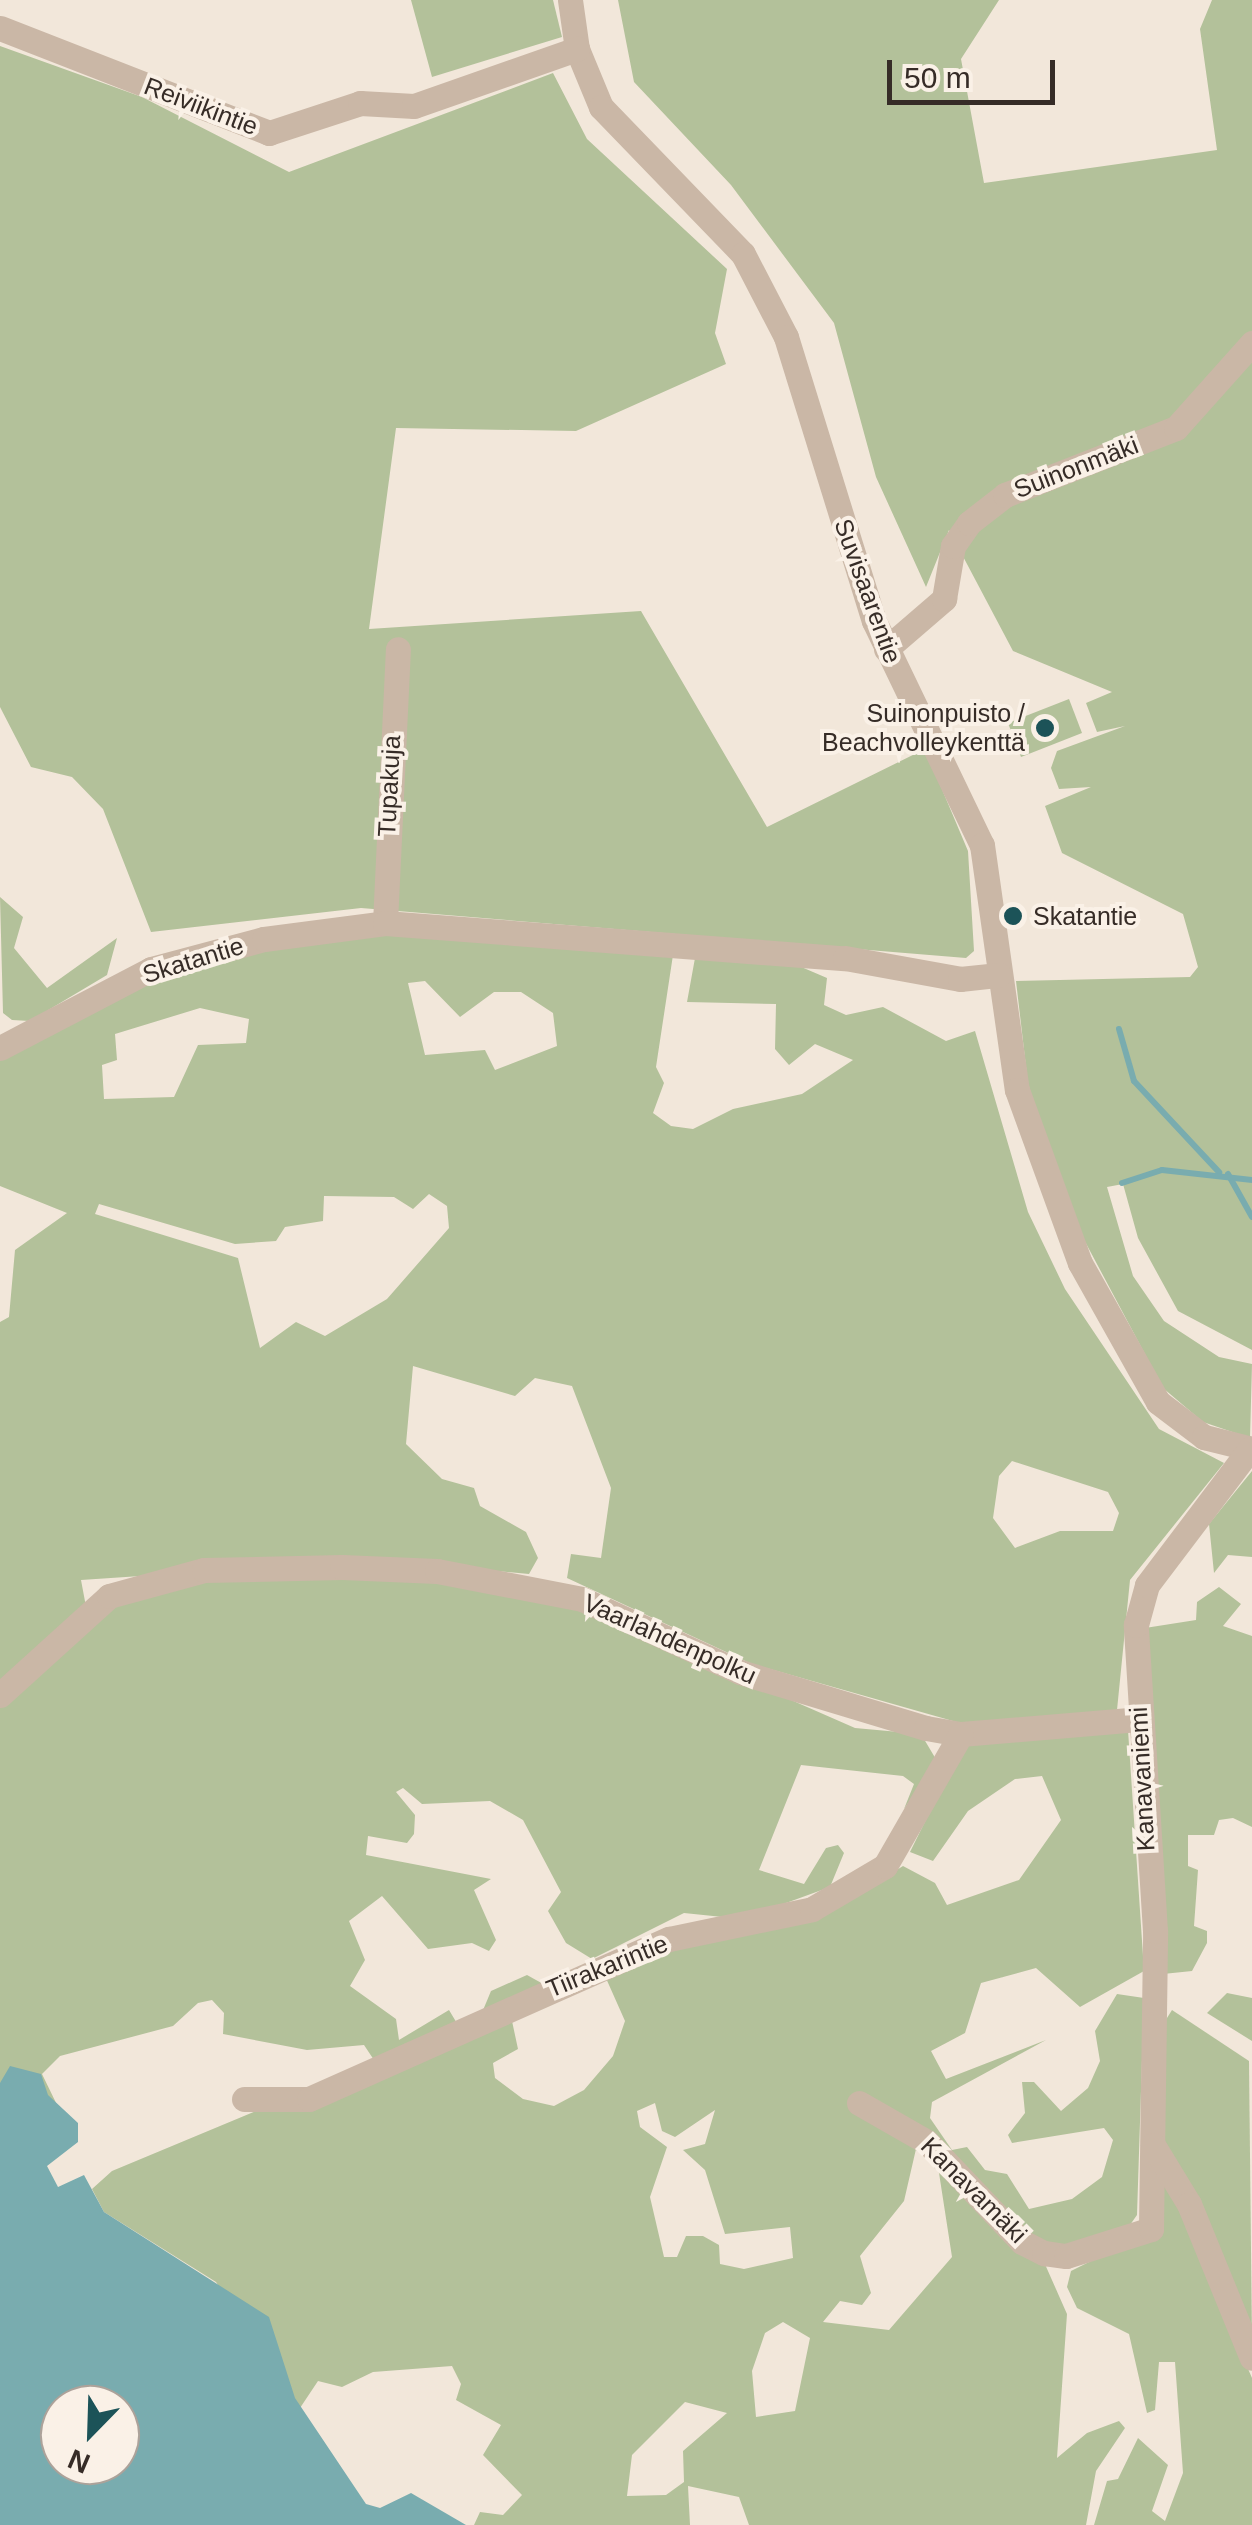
<!DOCTYPE html>
<meta charset="utf-8">
<style>
body{margin:0}
#map{position:relative;width:1252px;height:2525px;overflow:hidden;background:#f2e7da;font-family:Arial,sans-serif}
div>[style]{position:absolute}
.green>*{inset:0;background:#b3c19a}
.water>*{inset:0;background:#79acaf}
.stream>*{height:6px;margin:-3px;padding:0 3px;transform-origin:3px;border-radius:3px;background:#79acaf}
.minor>*{height:25px;margin:-12.5px;padding:0 12.5px;transform-origin:12.5px;border-radius:12.5px;background:#cab7a6}
.dots>*{width:28px;height:28px;translate:-50% -50%;box-sizing:border-box;border:5px solid #faf1e7;border-radius:50%}
span{translate:-50% -50%;white-space:nowrap;text-align:center;line-height:1.15;-webkit-text-stroke:8px #faf1e7;paint-order:stroke}
.street-label{font-size:25px;color:#362c27}
.poi-label{font-size:25px;color:#362c27}
.right{translate:-100% -50%;text-align:right}
.left{translate:0 -50%;text-align:left}
.north{position:absolute;left:40px;top:2385px;width:100px;height:100px;box-sizing:border-box;background:#faf1e7;border:2px solid #aca29a;border-radius:50%;rotate:203deg;font-size:28px;font-weight:700;line-height:40px;text-align:center;color:#362c27}
.north::after{content:'';display:block;margin:auto;width:35px;height:45px;background:#1c5358;clip-path:polygon(50% 0,100% 100%,50% 72%,0 100%)}
.scale{position:absolute;left:887px;top:60px;width:168px;height:45px;box-sizing:border-box;border:5px solid #362c27;border-top:0;padding-left:12px;font-size:30px;line-height:35px;white-space:nowrap;color:#362c27;-webkit-text-stroke:8px #faf1e7;paint-order:stroke}
</style>
<div id="map">
<div class="green">
<div style="clip-path:polygon(411px 0,553px 0,562px 37px,432px 77px)"></div>
<div style="clip-path:polygon(618px 0,999px 0,961px 59px,984px 183px,1217px 150px,1200px 29px,1212px 0,1252px 0,1252px 1350px,1178px 1311px,1138px 1238px,1123px 1184px,1107px 1187px,1133px 1276px,1164px 1321px,1219px 1357px,1252px 1364px,1250px 1438px,1203px 1422px,1163px 1388px,1065px 1204px,1028px 1084px,1016px 981px,1190px 977px,1198px 967px,1183px 914px,1062px 853px,1045px 806px,1091px 787px,1059px 789px,1051px 768px,1057px 751px,1125px 726px,1097px 732px,1086px 703px,1112px 692px,1013px 651px,949px 530px,926px 587px,876px 477px,834px 323px,731px 185px,634px 82px)"></div>
<div style="clip-path:polygon(0 46px,142px 97px,289px 172px,553px 73px,587px 139px,727px 269px,715px 333px,726px 364px,576px 431px,396px 428px,369px 629px,641px 611px,767px 827px,925px 749px,968px 851px,974px 951px,966px 958px,361px 908px,151px 932px,103px 809px,72px 777px,31px 767px,0 707px)"></div>
<div style="clip-path:polygon(1069px 699px,1082px 733px,1021px 757px,1008px 723px)"></div>
<div style="clip-path:polygon(0 897px,23px 917px,14px 948px,47px 988px,117px 938px,107px 975px,30px 1021px,12px 1020px,3px 1013px)"></div>
<div style="clip-path:polygon(evenodd,385px 931px,673px 955px,656px 1067px,664px 1083px,653px 1113px,671px 1126px,693px 1129px,733px 1109px,802px 1094px,853px 1060px,815px 1044px,789px 1065px,775px 1049px,776px 1004px,687px 1002px,695px 958px,799px 966px,827px 978px,824px 1005px,846px 1015px,883px 1007px,946px 1041px,975px 1031px,1028px 1212px,1065px 1289px,1159px 1429px,1224px 1463px,1130px 1580px,1117px 1710px,967px 1725px,752px 1664px,567px 1578px,571px 1554px,601px 1558px,611px 1488px,572px 1386px,535px 1378px,515px 1396px,413px 1366px,406px 1444px,442px 1479px,474px 1488px,480px 1506px,526px 1532px,538px 1558px,529px 1574px,380px 1560px,81px 1580px,90px 1628px,117px 1603px,185px 1581px,379px 1574px,498px 1588px,577px 1606px,855px 1728px,921px 1734px,937px 1761px,904px 1809px,914px 1784px,903px 1776px,801px 1765px,759px 1870px,804px 1884px,826px 1848px,838px 1845px,844px 1853px,830px 1887px,742px 1919px,684px 1913px,592px 1959px,566px 1943px,548px 1911px,561px 1892px,523px 1820px,490px 1801px,422px 1804px,403px 1788px,396px 1792px,415px 1815px,414px 1834px,407px 1843px,368px 1836px,366px 1855px,491px 1879px,474px 1890px,496px 1940px,489px 1951px,472px 1943px,428px 1949px,382px 1896px,349px 1921px,365px 1960px,350px 1986px,396px 2019px,399px 2040px,449px 2010px,458px 2025px,376px 2063px,364px 2045px,307px 2050px,223px 2034px,224px 2013px,212px 2000px,198px 2003px,173px 2026px,60px 2056px,42px 2074px,59px 2109px,0 2133px,0 1322px,9px 1317px,15px 1250px,67px 1213px,0 1186px,0 1055px,94px 1000px,275px 943px,385px 931px,425px 981px,460px 1017px,494px 992px,521px 992px,553px 1013px,557px 1046px,495px 1070px,485px 1050px,425px 1055px,408px 983px,425px 981px,385px 931px,200px 1008px,249px 1019px,246px 1043px,198px 1045px,174px 1097px,104px 1099px,102px 1065px,117px 1060px,115px 1034px,200px 1008px,385px 931px,429px 1194px,447px 1206px,449px 1228px,387px 1299px,325px 1336px,296px 1322px,260px 1348px,238px 1258px,95px 1214px,99px 1204px,235px 1244px,276px 1241px,285px 1227px,323px 1221px,324px 1196px,394px 1197px,413px 1209px,429px 1194px,385px 931px,1012px 1461px,1108px 1492px,1119px 1513px,1113px 1531px,1060px 1531px,1015px 1548px,993px 1518px,999px 1476px,1012px 1461px)"></div>
<div style="clip-path:polygon(1252px 1471px,1252px 1557px,1228px 1555px,1214px 1573px,1209px 1524px)"></div>
<div style="clip-path:polygon(1219px 1587px,1241px 1604px,1223px 1626px,1252px 1636px,1252px 1827px,1233px 1818px,1219px 1820px,1214px 1835px,1188px 1835px,1188px 1866px,1198px 1870px,1194px 1926px,1207px 1931px,1207px 1943px,1192px 1971px,1163px 1974px,1145px 1628px,1196px 1620px,1197px 1602px)"></div>
<div style="clip-path:polygon(evenodd,1128px 1730px,1144px 1971px,1080px 2007px,1036px 1968px,981px 1983px,965px 2033px,931px 2051px,946px 2079px,1046px 2040px,932px 2102px,930px 2118px,952px 2150px,967px 2147px,985px 2170px,1007px 2174px,1029px 2209px,1072px 2199px,1102px 2177px,1113px 2140px,1104px 2128px,1012px 2143px,1008px 2135px,1025px 2113px,1022px 2082px,1034px 2082px,1061px 2111px,1088px 2088px,1100px 2061px,1095px 2031px,1117px 1994px,1144px 1998px,1137px 2215px,1125px 2232px,1044px 2262px,1067px 2314px,1057px 2458px,1087px 2433px,1119px 2421px,1125px 2428px,1096px 2471px,1086px 2525px,749px 2525px,739px 2497px,688px 2486px,690px 2525px,474px 2525px,480px 2512px,503px 2515px,522px 2495px,483px 2455px,501px 2425px,456px 2400px,461px 2384px,452px 2366px,373px 2372px,342px 2387px,318px 2381px,300px 2408px,314px 2431px,216px 2282px,104px 2212px,92px 2189px,112px 2171px,261px 2109px,296px 2112px,333px 2100px,512px 2021px,518px 2049px,493px 2063px,495px 2078px,523px 2099px,554px 2106px,584px 2090px,613px 2056px,625px 2021px,605px 1976px,664px 1947px,846px 1902px,903px 1866px,935px 1883px,947px 1905px,1019px 1880px,1061px 1820px,1042px 1776px,1015px 1779px,968px 1811px,933px 1861px,910px 1852px,964px 1743px,1128px 1730px,655px 2103px,662px 2131px,675px 2137px,715px 2110px,705px 2144px,683px 2150px,705px 2170px,725px 2234px,790px 2227px,793px 2258px,744px 2269px,720px 2264px,719px 2245px,703px 2236px,686px 2236px,677px 2257px,664px 2257px,650px 2197px,667px 2147px,640px 2127px,637px 2111px,655px 2103px,1128px 1730px,916px 2149px,947px 2165px,939px 2173px,952px 2257px,889px 2330px,823px 2322px,840px 2301px,862px 2305px,871px 2293px,860px 2256px,904px 2201px,916px 2149px,1128px 1730px,783px 2322px,810px 2338px,795px 2411px,756px 2417px,752px 2371px,765px 2333px,783px 2322px,1128px 1730px,685px 2402px,727px 2413px,683px 2451px,684px 2482px,666px 2495px,627px 2496px,632px 2455px,685px 2402px)"></div>
<div style="clip-path:polygon(527px 1975px,545px 1985px,481px 2015px,491px 1991px)"></div>
<div style="clip-path:polygon(1227px 1993px,1252px 1998px,1252px 2041px,1207px 2013px)"></div>
<div style="clip-path:polygon(1172px 2010px,1249px 2061px,1252px 2343px,1158px 2145px,1162px 2026px)"></div>
<div style="clip-path:polygon(1162px 2171px,1252px 2378px,1252px 2525px,1094px 2525px,1107px 2481px,1118px 2479px,1138px 2438px,1168px 2465px,1152px 2511px,1165px 2521px,1183px 2473px,1175px 2362px,1159px 2362px,1155px 2410px,1147px 2413px,1129px 2334px,1077px 2308px,1067px 2287px,1071px 2271px,1135px 2239px)"></div>
</div>
<div class="water">
<div style="clip-path:polygon(evenodd,10px 2066px,41px 2074px,48px 2095px,78px 2123px,78px 2142px,47px 2166px,58px 2187px,84px 2175px,104px 2212px,269px 2317px,295px 2398px,366px 2504px,380px 2508px,411px 2493px,466px 2525px,0 2525px,0 2083px,10px 2066px,60px 2405px,120px 2405px,120px 2465px,60px 2465px,60px 2405px)"></div>
</div>
<div class="stream">
<div style="left:1119px;top:1029px;width:54px;rotate:73.9deg"></div>
<div style="left:1134px;top:1081px;width:125px;rotate:47deg"></div>
<div style="left:1228px;top:1174px;width:49px;rotate:60.8deg"></div>
<div style="left:1122px;top:1183px;width:42px;rotate:-18deg"></div>
<div style="left:1162px;top:1170px;width:91px;rotate:6.3deg"></div>
</div>
<div class="minor">
<div style="left:570px;top:0;width:49px;rotate:81.9deg"></div>
<div style="left:577px;top:49px;width:63px;rotate:67.5deg"></div>
<div style="left:601px;top:107px;width:204px;rotate:46deg"></div>
<div style="left:743px;top:254px;width:93px;rotate:62.6deg"></div>
<div style="left:786px;top:337px;width:297px;rotate:72.8deg"></div>
<div style="left:874px;top:621px;width:249px;rotate:64.3deg"></div>
<div style="left:982px;top:845px;width:247px;rotate:81.9deg"></div>
<div style="left:1017px;top:1090px;width:184px;rotate:70deg"></div>
<div style="left:1080px;top:1263px;width:159px;rotate:60.7deg"></div>
<div style="left:1158px;top:1402px;width:58px;rotate:37.3deg"></div>
<div style="left:1204px;top:1437px;width:49px;rotate:14deg"></div>
<div style="left:0;top:28px;width:289px;rotate:21.3deg"></div>
<div style="left:269px;top:133px;width:96px;rotate:-18.2deg"></div>
<div style="left:360px;top:103px;width:54px;rotate:3.2deg"></div>
<div style="left:414px;top:106px;width:173px;rotate:-19.3deg"></div>
<div style="left:886px;top:649px;width:77px;rotate:-40.8deg"></div>
<div style="left:944px;top:599px;width:54px;rotate:-80.4deg"></div>
<div style="left:953px;top:546px;width:28px;rotate:-55deg"></div>
<div style="left:969px;top:523px;width:46px;rotate:-37.9deg"></div>
<div style="left:1005px;top:495px;width:184px;rotate:-21.4deg"></div>
<div style="left:1176px;top:428px;width:114px;rotate:-48.2deg"></div>
<div style="left:385px;top:923px;width:274px;rotate:-87.3deg"></div>
<div style="left:0;top:1048px;width:170px;rotate:-27.6deg"></div>
<div style="left:151px;top:969px;width:117px;rotate:-14.9deg"></div>
<div style="left:264px;top:939px;width:122px;rotate:-7.5deg"></div>
<div style="left:385px;top:923px;width:461px;rotate:4.4deg"></div>
<div style="left:845px;top:958px;width:117px;rotate:10.3deg"></div>
<div style="left:960px;top:979px;width:39px;rotate:-6deg"></div>
<div style="left:0;top:1695px;width:147px;rotate:-42.2deg"></div>
<div style="left:109px;top:1596px;width:98px;rotate:-15.3deg"></div>
<div style="left:204px;top:1570px;width:138px;rotate:-1.2deg"></div>
<div style="left:342px;top:1567px;width:95px;rotate:2.4deg"></div>
<div style="left:437px;top:1571px;width:148px;rotate:10.9deg"></div>
<div style="left:582px;top:1599px;width:174px;rotate:24.8deg"></div>
<div style="left:740px;top:1672px;width:194px;rotate:16.8deg"></div>
<div style="left:926px;top:1728px;width:36px;rotate:10deg"></div>
<div style="left:961px;top:1734px;width:178px;rotate:-4.8deg"></div>
<div style="left:244px;top:2099px;width:65px"></div>
<div style="left:309px;top:2099px;width:394px;rotate:-24deg"></div>
<div style="left:669px;top:1939px;width:146px;rotate:-11.8deg"></div>
<div style="left:812px;top:1909px;width:85px;rotate:-30.5deg"></div>
<div style="left:885px;top:1866px;width:152px;rotate:-60.1deg"></div>
<div style="left:859px;top:2103px;width:78px;rotate:29.8deg"></div>
<div style="left:927px;top:2142px;width:138px;rotate:46.5deg"></div>
<div style="left:1022px;top:2242px;width:25px;rotate:27deg"></div>
<div style="left:1044px;top:2253px;width:22px;rotate:8deg"></div>
<div style="left:1066px;top:2256px;width:89px;rotate:-17.6deg"></div>
<div style="left:1151px;top:2229px;width:298px;rotate:-89.2deg"></div>
<div style="left:1155px;top:1931px;width:307px;rotate:-93.6deg"></div>
<div style="left:1136px;top:1625px;width:41px;rotate:-74.6deg"></div>
<div style="left:1147px;top:1585px;width:171px;rotate:-52.9deg"></div>
<div style="left:1153px;top:2145px;width:69px;rotate:58.6deg"></div>
<div style="left:1189px;top:2204px;width:166px;rotate:67.8deg"></div>
</div>
<div class="dots">
<div style="left:1045px;top:728px;background:#1c5358"></div>
<div style="left:1013px;top:916px;background:#1c5358"></div>
</div>
<div class="street-label">
<span style="left:201px;top:106px;rotate:21deg">Reiviikintie</span>
<span style="left:1076px;top:467px;rotate:-21deg">Suinonmäki</span>
<span style="left:868px;top:591px;rotate:70deg">Suvisaarentie</span>
<span style="left:389px;top:786px;rotate:-87deg">Tupakuja</span>
<span style="left:193px;top:960px;rotate:-17deg">Skatantie</span>
<span style="left:670px;top:1639px;rotate:24deg">Vaarlahdenpolku</span>
<span style="left:1142px;top:1779px;rotate:-93deg">Kanavaniemi</span>
<span style="left:607px;top:1966px;rotate:-22deg">Tiirakarintie</span>
<span style="left:974px;top:2190px;rotate:45deg">Kanavamäki</span>
</div>
<div class="poi-label">
<span class="right" style="left:1025px;top:728px">Suinonpuisto /<br>Beachvolleykenttä</span>
<span class="left" style="left:1033px;top:916px">Skatantie</span>
</div>
<div class="north">N</div>
<div class="scale">50 m</div>
</div>
